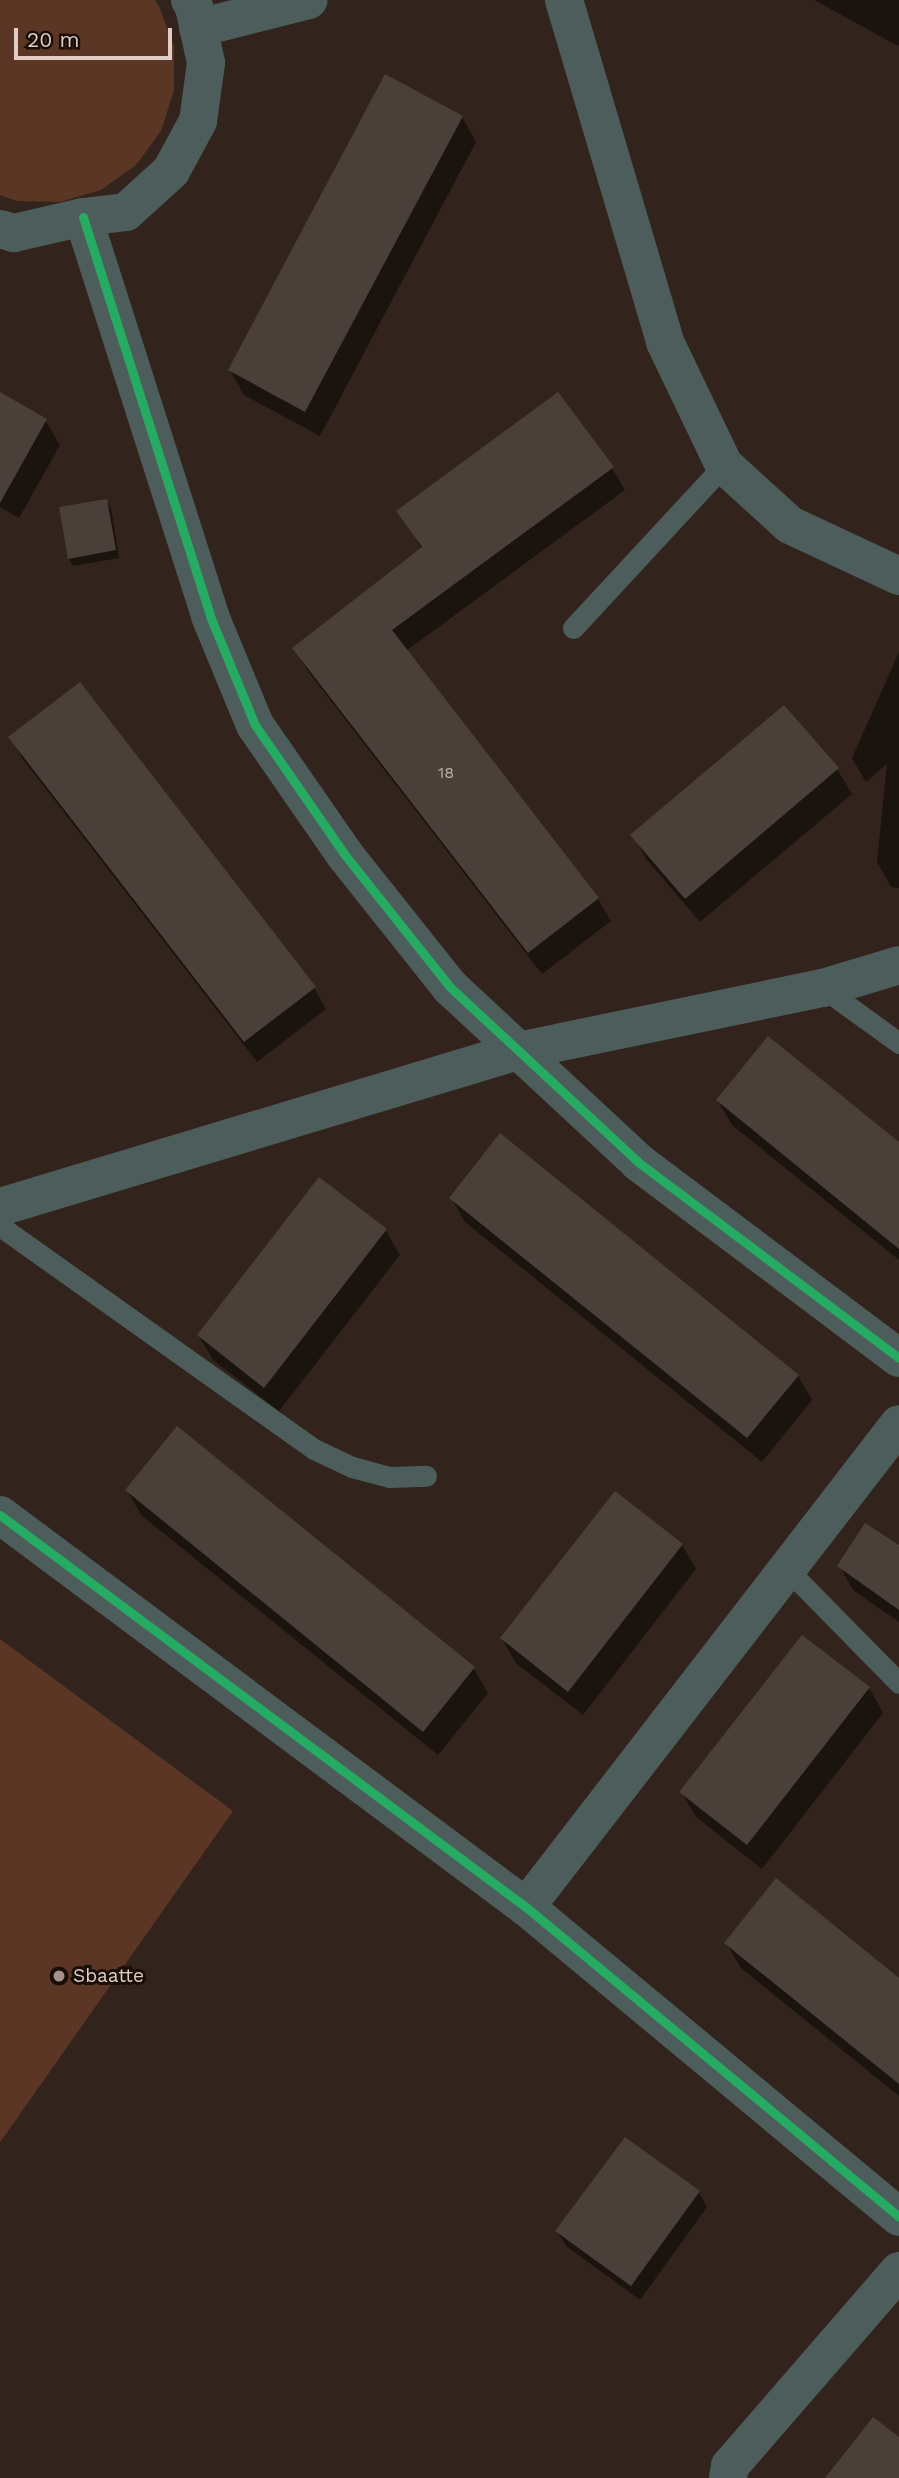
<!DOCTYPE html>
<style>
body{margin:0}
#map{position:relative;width:899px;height:2478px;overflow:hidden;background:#32241c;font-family:"Work Sans",sans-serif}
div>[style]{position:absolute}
.green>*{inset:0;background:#5c3624}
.shadow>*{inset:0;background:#0007}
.building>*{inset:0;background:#4b4039}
.lane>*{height:21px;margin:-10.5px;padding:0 10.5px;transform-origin:10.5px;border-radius:10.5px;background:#4d5d5c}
.street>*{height:38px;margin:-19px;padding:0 19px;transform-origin:19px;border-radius:19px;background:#4d5d5c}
.cycleway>*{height:9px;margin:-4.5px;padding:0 4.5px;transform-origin:4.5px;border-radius:4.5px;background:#26ab63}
.dots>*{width:19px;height:19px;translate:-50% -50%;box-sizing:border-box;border:4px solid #190d08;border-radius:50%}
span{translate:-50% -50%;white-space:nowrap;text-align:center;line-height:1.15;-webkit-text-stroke:6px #190d08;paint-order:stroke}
.number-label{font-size:16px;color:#baaaa3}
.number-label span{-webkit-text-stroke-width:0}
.poi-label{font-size:19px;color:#dfcdc6}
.left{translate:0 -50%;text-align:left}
.scale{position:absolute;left:14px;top:28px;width:158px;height:32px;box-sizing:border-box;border:4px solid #dfcdc6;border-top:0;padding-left:9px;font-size:21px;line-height:24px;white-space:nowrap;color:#dfcdc6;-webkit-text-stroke:5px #190d08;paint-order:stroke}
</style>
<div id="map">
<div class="green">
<div style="clip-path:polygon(0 0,155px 0,159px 6px,174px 47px,174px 90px,161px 131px,136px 165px,101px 190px,60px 202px,17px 201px,0 195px)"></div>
<div style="clip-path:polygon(0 1639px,233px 1811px,1px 2141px,0 2141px)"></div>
</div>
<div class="shadow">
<div style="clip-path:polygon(814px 0,899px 0,899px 44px,898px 46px)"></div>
<div style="clip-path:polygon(462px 117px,476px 142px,320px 436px,244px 395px,230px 370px)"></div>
<div style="clip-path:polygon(0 394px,45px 420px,60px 445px,19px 518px,0 507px)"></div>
<div style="clip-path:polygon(612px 468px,625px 490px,406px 651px,598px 899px,611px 921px,542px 974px,307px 670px,295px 648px,422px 549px,398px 511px)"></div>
<div style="clip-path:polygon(106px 501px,111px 508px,119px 558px,73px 566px,69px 559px)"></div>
<div style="clip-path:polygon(899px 652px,899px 888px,891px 887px,877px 862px,887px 764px,866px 782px,852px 758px)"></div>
<div style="clip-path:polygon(784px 707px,837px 769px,852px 794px,700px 922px,647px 860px,633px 835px)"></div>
<div style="clip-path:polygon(10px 737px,314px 988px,326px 1009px,257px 1062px,22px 758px)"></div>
<div style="clip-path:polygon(718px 1101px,899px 1144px,899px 1260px,732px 1125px)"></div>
<div style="clip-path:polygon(320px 1180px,386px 1231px,400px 1255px,279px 1411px,213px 1360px,199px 1336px)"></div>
<div style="clip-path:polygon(451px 1198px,798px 1376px,812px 1400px,762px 1462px,465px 1222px)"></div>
<div style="clip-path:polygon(177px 1428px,474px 1669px,488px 1693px,438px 1755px,141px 1515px,127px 1490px)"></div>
<div style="clip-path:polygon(682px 1545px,696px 1569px,583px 1715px,516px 1663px,502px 1639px)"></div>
<div style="clip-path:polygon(899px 1547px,899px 1622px,853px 1590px,840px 1566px)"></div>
<div style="clip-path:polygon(869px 1688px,883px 1713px,762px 1869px,696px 1817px,681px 1792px)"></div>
<div style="clip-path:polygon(726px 1943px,899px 1980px,899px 2096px,741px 1968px)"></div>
<div style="clip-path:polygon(699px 2192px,707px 2207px,640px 2300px,566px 2246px,557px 2231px)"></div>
</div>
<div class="building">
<div style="clip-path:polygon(385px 74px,463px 116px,305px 412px,228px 370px)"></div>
<div style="clip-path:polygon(0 392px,47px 419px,0 503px)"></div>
<div style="clip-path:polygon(558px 392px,614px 467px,392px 630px,599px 898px,528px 953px,292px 648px,422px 547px,396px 511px)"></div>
<div style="clip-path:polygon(107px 499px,116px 550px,68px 559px,59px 507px)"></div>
<div style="clip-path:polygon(80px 682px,316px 987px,244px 1042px,8px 737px)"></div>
<div style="clip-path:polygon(784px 705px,839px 768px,685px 899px,630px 835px)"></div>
<div style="clip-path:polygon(768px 1036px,899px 1142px,899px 1249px,716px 1100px)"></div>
<div style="clip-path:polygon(500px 1133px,799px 1375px,747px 1438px,449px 1198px)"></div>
<div style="clip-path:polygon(319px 1177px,387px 1229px,264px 1388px,197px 1335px)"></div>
<div style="clip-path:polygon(177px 1426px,475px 1667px,423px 1732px,125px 1490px)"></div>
<div style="clip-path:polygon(615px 1491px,683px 1544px,568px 1692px,500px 1638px)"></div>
<div style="clip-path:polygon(865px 1523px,899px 1545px,899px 1610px,837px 1566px)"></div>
<div style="clip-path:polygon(802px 1635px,870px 1687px,747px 1845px,679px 1792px)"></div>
<div style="clip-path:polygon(776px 1878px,899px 1978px,899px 2084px,724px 1943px)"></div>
<div style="clip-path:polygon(625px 2137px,700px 2191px,631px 2286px,555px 2231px)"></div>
<div style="clip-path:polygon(873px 2417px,899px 2437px,899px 2478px,825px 2478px)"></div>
</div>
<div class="lane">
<div style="left:573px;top:628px;width:222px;rotate:-47.2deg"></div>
<div style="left:823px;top:988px;width:94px;rotate:35.9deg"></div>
<div style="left:0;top:1226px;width:385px;rotate:35.4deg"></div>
<div style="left:314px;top:1449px;width:42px;rotate:25.3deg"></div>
<div style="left:352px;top:1467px;width:39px;rotate:15deg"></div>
<div style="left:390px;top:1477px;width:36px;rotate:-2deg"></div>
<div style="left:787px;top:1569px;width:160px;rotate:45.5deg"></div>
</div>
<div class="street">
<div style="left:564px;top:0;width:357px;rotate:73.5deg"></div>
<div style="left:665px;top:342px;width:136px;rotate:64.4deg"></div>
<div style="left:724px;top:465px;width:89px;rotate:42.3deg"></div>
<div style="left:790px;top:525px;width:120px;rotate:25.1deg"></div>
<div style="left:198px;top:28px;width:114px;rotate:-14.2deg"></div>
<div style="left:83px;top:217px;width:419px;rotate:72.3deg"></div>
<div style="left:210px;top:616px;width:118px;rotate:67.6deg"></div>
<div style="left:255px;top:725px;width:158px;rotate:55.3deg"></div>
<div style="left:345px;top:855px;width:169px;rotate:51.5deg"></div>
<div style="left:450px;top:987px;width:257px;rotate:42.9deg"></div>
<div style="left:638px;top:1162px;width:326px;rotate:36.9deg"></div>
<div style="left:0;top:229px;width:15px;rotate:16deg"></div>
<div style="left:14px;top:233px;width:71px;rotate:-13.1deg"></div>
<div style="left:83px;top:217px;width:43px;rotate:-6.6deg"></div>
<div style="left:126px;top:212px;width:61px;rotate:-42.3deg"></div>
<div style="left:171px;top:171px;width:57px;rotate:-61.6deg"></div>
<div style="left:198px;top:121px;width:59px;rotate:-82.1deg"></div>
<div style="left:206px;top:63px;width:57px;rotate:-102.1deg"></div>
<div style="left:194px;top:7px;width:8px;rotate:-120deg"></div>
<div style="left:0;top:1207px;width:541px;rotate:-16.76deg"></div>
<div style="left:518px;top:1051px;width:311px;rotate:-11.7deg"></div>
<div style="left:823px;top:988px;width:79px;rotate:-16.8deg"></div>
<div style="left:0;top:1515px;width:656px;rotate:36.7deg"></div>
<div style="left:526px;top:1907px;width:485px;rotate:39.7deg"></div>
<div style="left:526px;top:1907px;width:610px;rotate:-52.32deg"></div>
<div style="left:728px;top:2478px;width:12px;rotate:-81deg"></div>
<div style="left:730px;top:2466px;width:258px;rotate:-49.1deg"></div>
</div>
<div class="cycleway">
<div style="left:83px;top:217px;width:419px;rotate:72.3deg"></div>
<div style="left:210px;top:616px;width:118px;rotate:67.6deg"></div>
<div style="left:255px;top:725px;width:158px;rotate:55.3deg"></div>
<div style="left:345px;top:855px;width:169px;rotate:51.5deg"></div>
<div style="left:450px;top:987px;width:257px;rotate:42.9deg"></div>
<div style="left:638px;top:1162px;width:326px;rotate:36.9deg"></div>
<div style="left:0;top:1515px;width:656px;rotate:36.7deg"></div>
<div style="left:526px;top:1907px;width:485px;rotate:39.7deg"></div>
</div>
<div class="dots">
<div style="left:59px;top:1976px;background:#a2928a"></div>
</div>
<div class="number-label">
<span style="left:446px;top:773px">18</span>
</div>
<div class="poi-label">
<span class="left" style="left:73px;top:1976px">Sbaatte</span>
</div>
<div class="scale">20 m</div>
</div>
